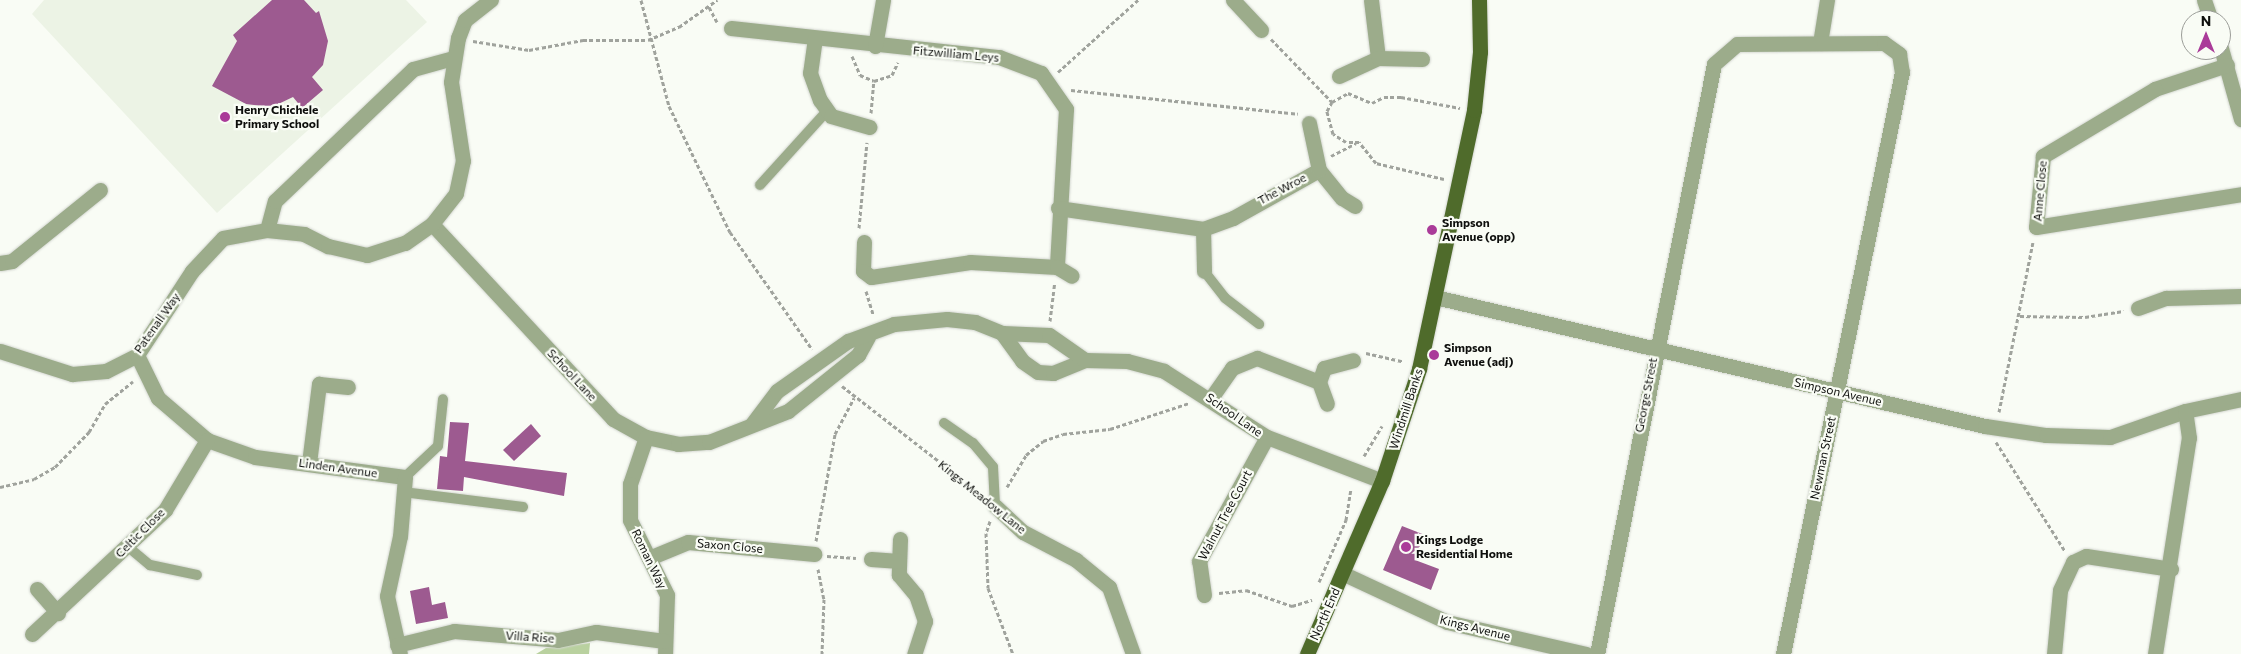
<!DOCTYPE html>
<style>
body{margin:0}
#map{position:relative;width:2241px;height:654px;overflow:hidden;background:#f9fcf5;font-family:Commissioner,sans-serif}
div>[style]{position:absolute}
.built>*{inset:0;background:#ecf3e5}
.green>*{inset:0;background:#b9d19f}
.building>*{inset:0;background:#9d5a90}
.path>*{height:3px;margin-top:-1.5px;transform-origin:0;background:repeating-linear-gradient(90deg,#a0a39d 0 4px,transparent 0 6.5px)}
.roads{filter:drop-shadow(0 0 1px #d3d6d0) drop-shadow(0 0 1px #d3d6d0)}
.service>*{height:10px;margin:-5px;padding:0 5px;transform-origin:5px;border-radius:5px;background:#9cac8b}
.minor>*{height:15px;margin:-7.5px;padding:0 7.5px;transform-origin:7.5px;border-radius:7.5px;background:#9cac8b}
.primary>*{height:15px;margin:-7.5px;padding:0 7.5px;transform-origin:7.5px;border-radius:7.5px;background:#4f6b2b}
.dots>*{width:14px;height:14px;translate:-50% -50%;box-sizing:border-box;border:2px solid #f9fcf5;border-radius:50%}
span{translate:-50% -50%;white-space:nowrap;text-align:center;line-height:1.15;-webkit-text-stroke:4.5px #f9fcf5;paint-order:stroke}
.street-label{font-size:12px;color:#0e0f0d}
.poi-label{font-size:12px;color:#0e0f0d;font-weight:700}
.left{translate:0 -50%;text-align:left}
.north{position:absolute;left:2181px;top:10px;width:50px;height:50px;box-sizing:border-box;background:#f9fcf5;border:1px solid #9b9d98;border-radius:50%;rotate:0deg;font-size:14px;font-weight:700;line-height:20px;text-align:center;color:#0e0f0d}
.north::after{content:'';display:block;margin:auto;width:18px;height:22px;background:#aa3b99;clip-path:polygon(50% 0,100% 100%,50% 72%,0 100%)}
</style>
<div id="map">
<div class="built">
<div style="clip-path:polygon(44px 0,406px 0,427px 22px,217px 213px,32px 14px)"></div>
</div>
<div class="green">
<div style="clip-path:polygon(590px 643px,589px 654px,536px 654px,546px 648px)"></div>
</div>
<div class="building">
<div style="clip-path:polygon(272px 0,304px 0,316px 13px,319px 11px,328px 41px,323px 65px,312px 77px,323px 90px,302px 108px,293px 97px,272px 107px,246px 104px,212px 86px,237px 41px,233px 35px)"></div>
<div style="clip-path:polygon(450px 422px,469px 423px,465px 461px,567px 473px,564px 496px,464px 477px,463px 491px,437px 489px,440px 456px,447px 457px)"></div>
<div style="clip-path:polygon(531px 424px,541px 436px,514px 461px,503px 450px)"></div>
<div style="clip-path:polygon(1402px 526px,1425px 535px,1415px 560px,1439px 569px,1431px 590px,1383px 570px)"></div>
<div style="clip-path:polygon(429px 587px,432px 605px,445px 602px,448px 618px,416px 624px,410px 591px)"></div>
</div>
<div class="path">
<div style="left:641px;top:0;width:110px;rotate:75.2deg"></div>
<div style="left:669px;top:106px;width:140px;rotate:64.2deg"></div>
<div style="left:730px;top:232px;width:143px;rotate:55deg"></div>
<div style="left:709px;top:7px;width:17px;rotate:62deg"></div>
<div style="left:1271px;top:39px;width:88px;rotate:45.9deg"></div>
<div style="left:473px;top:41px;width:57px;rotate:9.1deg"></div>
<div style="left:529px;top:50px;width:55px;rotate:-10.5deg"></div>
<div style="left:583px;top:40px;width:65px"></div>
<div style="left:648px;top:40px;width:34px;rotate:-23deg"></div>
<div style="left:679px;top:27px;width:47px;rotate:-35.4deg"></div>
<div style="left:852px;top:56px;width:21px;rotate:67deg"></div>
<div style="left:860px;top:75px;width:15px;rotate:23deg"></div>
<div style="left:874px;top:81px;width:19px;rotate:-18deg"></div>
<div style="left:892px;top:75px;width:14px;rotate:-65deg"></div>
<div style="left:1058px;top:72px;width:108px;rotate:-42deg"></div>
<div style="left:1071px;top:90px;width:228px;rotate:6deg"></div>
<div style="left:871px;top:113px;width:32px;rotate:-85deg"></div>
<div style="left:1331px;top:156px;width:28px;rotate:-27deg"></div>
<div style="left:1444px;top:179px;width:70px;rotate:-166.8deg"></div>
<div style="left:1376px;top:163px;width:27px;rotate:-129deg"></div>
<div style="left:1359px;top:142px;width:13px;rotate:180deg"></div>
<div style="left:1346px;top:142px;width:15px;rotate:-148deg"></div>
<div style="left:1333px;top:134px;width:24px;rotate:-105deg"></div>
<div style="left:1327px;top:111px;width:10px;rotate:-61deg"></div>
<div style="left:1332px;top:102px;width:18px;rotate:-29deg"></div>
<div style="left:1348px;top:93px;width:26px;rotate:23deg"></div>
<div style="left:1372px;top:103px;width:13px;rotate:-27deg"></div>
<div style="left:1384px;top:97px;width:17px"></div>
<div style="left:1401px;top:97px;width:60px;rotate:10.6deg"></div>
<div style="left:859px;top:228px;width:86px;rotate:-84.7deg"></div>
<div style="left:866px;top:291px;width:24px;rotate:73deg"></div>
<div style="left:2020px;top:316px;width:65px;rotate:0.9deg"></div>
<div style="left:2085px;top:317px;width:39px;rotate:-9deg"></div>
<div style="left:1050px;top:321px;width:38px;rotate:-83deg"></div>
<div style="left:1366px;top:353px;width:37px;rotate:13deg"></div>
<div style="left:842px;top:386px;width:176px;rotate:37.8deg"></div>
<div style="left:1999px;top:412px;width:173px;rotate:-78.7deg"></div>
<div style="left:1996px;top:442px;width:129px;rotate:57.7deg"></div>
<div style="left:1364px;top:456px;width:35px;rotate:-59deg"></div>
<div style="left:0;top:487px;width:35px;rotate:-13deg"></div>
<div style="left:34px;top:479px;width:24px;rotate:-30deg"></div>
<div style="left:55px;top:467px;width:49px;rotate:-45.8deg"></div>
<div style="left:89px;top:432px;width:32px;rotate:-60deg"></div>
<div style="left:105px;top:404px;width:36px;rotate:-39deg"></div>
<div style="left:1007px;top:487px;width:37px;rotate:-59deg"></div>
<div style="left:1026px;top:455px;width:22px;rotate:-39deg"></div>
<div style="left:1043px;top:441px;width:21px;rotate:-19deg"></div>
<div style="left:1063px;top:434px;width:47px;rotate:-6.1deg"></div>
<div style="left:1110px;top:429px;width:83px;rotate:-18.2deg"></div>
<div style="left:990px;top:521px;width:13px;rotate:108deg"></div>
<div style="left:986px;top:533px;width:55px;rotate:87.9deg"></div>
<div style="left:988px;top:588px;width:71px;rotate:69.3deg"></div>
<div style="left:816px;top:541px;width:109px;rotate:-79.9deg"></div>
<div style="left:835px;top:434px;width:41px;rotate:-62.2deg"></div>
<div style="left:827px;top:556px;width:29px;rotate:4deg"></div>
<div style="left:818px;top:569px;width:31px;rotate:79deg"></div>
<div style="left:824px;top:599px;width:55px;rotate:92.1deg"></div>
<div style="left:1319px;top:582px;width:68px;rotate:-66.5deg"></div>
<div style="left:1346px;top:520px;width:30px;rotate:-81deg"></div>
<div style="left:1219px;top:593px;width:27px;rotate:-6deg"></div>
<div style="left:1246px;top:590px;width:49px;rotate:19.2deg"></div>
<div style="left:1292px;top:606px;width:21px;rotate:-17deg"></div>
</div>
<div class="roads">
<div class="service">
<div style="left:760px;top:185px;width:100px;rotate:-47.8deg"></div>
<div style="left:1204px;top:271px;width:34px;rotate:52deg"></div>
<div style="left:1225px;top:298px;width:43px;rotate:37.4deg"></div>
<div style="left:944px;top:423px;width:35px;rotate:35deg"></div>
<div style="left:973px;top:443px;width:31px;rotate:50deg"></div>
<div style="left:993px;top:467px;width:39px;rotate:87deg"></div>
<div style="left:405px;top:477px;width:45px;rotate:-43.2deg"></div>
<div style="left:438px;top:446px;width:47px;rotate:-83.9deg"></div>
<div style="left:403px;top:492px;width:121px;rotate:7.1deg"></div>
<div style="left:127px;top:546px;width:30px;rotate:40deg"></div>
<div style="left:150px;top:565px;width:48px;rotate:12deg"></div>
</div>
<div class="minor">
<div style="left:1233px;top:0;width:41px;rotate:47deg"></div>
<div style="left:1371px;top:0;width:58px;rotate:83.1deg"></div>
<div style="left:2204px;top:0;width:21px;rotate:71deg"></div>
<div style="left:731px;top:28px;width:270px;rotate:6.2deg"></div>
<div style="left:999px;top:57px;width:45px;rotate:20.9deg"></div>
<div style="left:1041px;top:73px;width:44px;rotate:55.2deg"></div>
<div style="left:1066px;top:109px;width:158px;rotate:93.3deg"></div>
<div style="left:815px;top:38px;width:35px;rotate:98deg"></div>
<div style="left:810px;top:73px;width:29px;rotate:70deg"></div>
<div style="left:820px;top:100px;width:19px;rotate:55deg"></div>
<div style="left:831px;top:116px;width:40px;rotate:16deg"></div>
<div style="left:1820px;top:43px;width:44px;rotate:-80.8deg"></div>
<div style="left:875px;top:46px;width:47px;rotate:-80.1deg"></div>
<div style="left:2221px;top:48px;width:74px;rotate:74.3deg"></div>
<div style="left:2227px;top:65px;width:76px;rotate:161.6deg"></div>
<div style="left:2155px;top:89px;width:131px;rotate:149.1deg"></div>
<div style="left:2043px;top:156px;width:71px;rotate:95.6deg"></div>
<div style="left:2036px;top:227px;width:208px;rotate:-9.1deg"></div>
<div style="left:1339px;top:76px;width:43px;rotate:-24.8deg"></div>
<div style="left:1378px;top:58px;width:44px;rotate:1.3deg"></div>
<div style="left:1319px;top:170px;width:36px;rotate:51deg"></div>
<div style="left:1342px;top:198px;width:15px;rotate:32deg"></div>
<div style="left:1058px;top:208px;width:147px;rotate:8.2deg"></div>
<div style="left:1203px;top:229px;width:32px;rotate:-20deg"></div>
<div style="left:1233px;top:218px;width:98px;rotate:-29.2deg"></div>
<div style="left:1319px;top:170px;width:48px;rotate:-102deg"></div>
<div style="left:432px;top:224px;width:266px;rotate:47.1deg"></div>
<div style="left:613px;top:419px;width:38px;rotate:29deg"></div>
<div style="left:646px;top:437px;width:33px;rotate:12deg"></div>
<div style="left:678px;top:444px;width:31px;rotate:-4deg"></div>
<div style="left:709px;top:442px;width:85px;rotate:-21.4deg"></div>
<div style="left:788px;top:411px;width:90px;rotate:-38.7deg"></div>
<div style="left:858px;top:355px;width:21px;rotate:-61deg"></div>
<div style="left:1203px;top:229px;width:42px;rotate:88.6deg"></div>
<div style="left:267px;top:230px;width:30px;rotate:-75deg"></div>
<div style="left:275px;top:201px;width:191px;rotate:-43.7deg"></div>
<div style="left:413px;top:69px;width:41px;rotate:-15.4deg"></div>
<div style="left:864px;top:242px;width:29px;rotate:92deg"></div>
<div style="left:863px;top:271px;width:10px;rotate:37deg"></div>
<div style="left:871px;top:277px;width:100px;rotate:-8.6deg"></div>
<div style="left:970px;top:262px;width:87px;rotate:3.3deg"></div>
<div style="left:1057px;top:267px;width:17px;rotate:31deg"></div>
<div style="left:0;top:263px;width:12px;rotate:-9deg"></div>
<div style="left:12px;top:261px;width:113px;rotate:-38.9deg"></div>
<div style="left:1435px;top:297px;width:565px;rotate:13.2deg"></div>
<div style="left:1985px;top:426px;width:62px;rotate:8.4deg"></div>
<div style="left:2046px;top:435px;width:64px;rotate:1.8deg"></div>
<div style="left:2110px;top:437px;width:79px;rotate:-19.1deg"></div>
<div style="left:2185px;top:411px;width:57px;rotate:-12.1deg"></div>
<div style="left:2138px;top:308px;width:30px;rotate:-20deg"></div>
<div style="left:2166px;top:298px;width:75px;rotate:-1.5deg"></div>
<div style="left:1002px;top:333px;width:34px;rotate:54deg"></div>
<div style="left:1022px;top:361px;width:19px;rotate:35deg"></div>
<div style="left:1038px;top:372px;width:15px;rotate:4deg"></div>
<div style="left:1053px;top:373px;width:35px;rotate:-22deg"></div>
<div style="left:1085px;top:360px;width:42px;rotate:1.4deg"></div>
<div style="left:1127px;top:361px;width:38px;rotate:15deg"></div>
<div style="left:1164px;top:371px;width:122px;rotate:32.7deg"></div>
<div style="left:1267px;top:437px;width:123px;rotate:20.9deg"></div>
<div style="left:0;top:351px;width:76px;rotate:17.7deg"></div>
<div style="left:72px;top:374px;width:34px;rotate:-5deg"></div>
<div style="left:106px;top:371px;width:35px;rotate:-27deg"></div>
<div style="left:137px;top:355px;width:100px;rotate:-56.8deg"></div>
<div style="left:192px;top:271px;width:45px;rotate:-46.8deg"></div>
<div style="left:223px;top:238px;width:45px;rotate:-10.3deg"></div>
<div style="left:267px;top:230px;width:37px;rotate:6deg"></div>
<div style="left:304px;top:234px;width:27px;rotate:27deg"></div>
<div style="left:328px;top:246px;width:40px;rotate:13deg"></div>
<div style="left:367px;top:255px;width:40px;rotate:-18deg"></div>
<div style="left:405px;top:243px;width:33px;rotate:-35deg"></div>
<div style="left:432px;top:224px;width:39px;rotate:-52deg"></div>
<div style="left:456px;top:193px;width:33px;rotate:-78deg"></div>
<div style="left:463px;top:161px;width:80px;rotate:-98.6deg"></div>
<div style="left:451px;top:82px;width:45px;rotate:-81deg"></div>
<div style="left:458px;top:38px;width:19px;rotate:-69deg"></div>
<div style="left:465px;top:20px;width:33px;rotate:-38deg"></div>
<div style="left:137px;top:355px;width:48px;rotate:64deg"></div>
<div style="left:158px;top:398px;width:65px;rotate:40.6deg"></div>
<div style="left:207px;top:440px;width:51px;rotate:19.5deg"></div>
<div style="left:255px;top:457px;width:151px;rotate:7.6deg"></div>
<div style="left:405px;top:477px;width:59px;rotate:94.8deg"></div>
<div style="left:400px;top:536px;width:61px;rotate:102.2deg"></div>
<div style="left:387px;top:596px;width:59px;rotate:77.4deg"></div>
<div style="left:1319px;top:382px;width:23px;rotate:70deg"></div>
<div style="left:1211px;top:398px;width:37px;rotate:-55deg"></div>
<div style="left:1232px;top:368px;width:27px;rotate:-22deg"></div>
<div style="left:1257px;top:358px;width:66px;rotate:21.2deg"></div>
<div style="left:1319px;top:382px;width:15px;rotate:-70deg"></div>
<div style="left:1324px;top:368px;width:30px;rotate:-15deg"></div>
<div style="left:752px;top:424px;width:41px;rotate:-52.9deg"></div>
<div style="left:777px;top:391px;width:87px;rotate:-35.2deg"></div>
<div style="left:848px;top:341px;width:49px;rotate:-20.3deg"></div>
<div style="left:894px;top:324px;width:53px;rotate:-5.4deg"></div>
<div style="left:947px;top:319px;width:28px;rotate:6deg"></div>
<div style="left:975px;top:322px;width:29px;rotate:22deg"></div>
<div style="left:1002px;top:333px;width:47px;rotate:2.4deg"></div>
<div style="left:1049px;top:335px;width:44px;rotate:34.8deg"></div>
<div style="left:646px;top:437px;width:50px;rotate:108.8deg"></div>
<div style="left:630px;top:484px;width:36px;rotate:90deg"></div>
<div style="left:630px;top:520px;width:84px;rotate:63.7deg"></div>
<div style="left:667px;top:595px;width:59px;rotate:91.9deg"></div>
<div style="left:309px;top:463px;width:80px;rotate:-82.8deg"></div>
<div style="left:319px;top:384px;width:29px;rotate:6deg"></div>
<div style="left:995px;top:506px;width:38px;rotate:43deg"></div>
<div style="left:1023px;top:532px;width:60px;rotate:27.8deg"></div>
<div style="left:1076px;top:560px;width:43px;rotate:39.3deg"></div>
<div style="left:1109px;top:587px;width:71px;rotate:70.3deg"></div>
<div style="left:900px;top:539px;width:36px;rotate:92deg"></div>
<div style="left:899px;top:575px;width:26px;rotate:50deg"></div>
<div style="left:916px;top:595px;width:28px;rotate:71deg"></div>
<div style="left:925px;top:621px;width:35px;rotate:108deg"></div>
<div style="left:649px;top:558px;width:42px;rotate:-22.3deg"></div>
<div style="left:688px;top:542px;width:127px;rotate:5.4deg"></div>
<div style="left:871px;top:559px;width:28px;rotate:4deg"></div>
<div style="left:1342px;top:573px;width:116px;rotate:25deg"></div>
<div style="left:1447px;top:622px;width:143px;rotate:13deg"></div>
<div style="left:37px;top:589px;width:32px;rotate:49deg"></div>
<div style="left:1204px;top:595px;width:34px;rotate:-98deg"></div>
<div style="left:1199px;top:561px;width:141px;rotate:-61.3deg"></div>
<div style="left:32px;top:634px;width:182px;rotate:-43deg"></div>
<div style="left:165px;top:510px;width:82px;rotate:-59deg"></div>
<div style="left:397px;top:645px;width:59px;rotate:-13.8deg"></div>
<div style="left:454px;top:631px;width:104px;rotate:4.9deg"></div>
<div style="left:558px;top:640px;width:39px;rotate:-12deg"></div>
<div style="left:596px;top:632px;width:69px;rotate:7.5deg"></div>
<div style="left:1597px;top:654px;width:601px;rotate:-78.78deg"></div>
<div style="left:1714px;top:64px;width:30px;rotate:-41deg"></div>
<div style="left:1737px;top:44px;width:147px;rotate:-0.4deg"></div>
<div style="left:1884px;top:43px;width:19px;rotate:36deg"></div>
<div style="left:1899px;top:54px;width:18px;rotate:81deg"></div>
<div style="left:1902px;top:72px;width:594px;rotate:101.56deg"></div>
<div style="left:2054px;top:654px;width:64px;rotate:-84.6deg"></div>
<div style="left:2060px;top:590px;width:31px;rotate:-65deg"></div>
<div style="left:2073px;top:562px;width:14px;rotate:-25deg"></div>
<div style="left:2086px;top:556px;width:86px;rotate:8.7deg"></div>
<div style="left:2155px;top:654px;width:219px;rotate:-81.1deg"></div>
<div style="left:2189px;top:438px;width:27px;rotate:-98deg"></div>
</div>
<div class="primary">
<div style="left:1307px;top:654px;width:189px;rotate:-66.6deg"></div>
<div style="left:1382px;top:481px;width:118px;rotate:-71.7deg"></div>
<div style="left:1419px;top:369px;width:265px;rotate:-78deg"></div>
<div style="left:1474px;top:110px;width:58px;rotate:-84.1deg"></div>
<div style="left:1480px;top:52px;width:52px;rotate:-91.1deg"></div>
</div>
</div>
<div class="dots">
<div style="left:225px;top:117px;background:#aa3b99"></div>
<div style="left:1432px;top:230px;background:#aa3b99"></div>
<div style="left:1434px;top:355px;background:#aa3b99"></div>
<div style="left:1406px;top:547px;background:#aa3b99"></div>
</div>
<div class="street-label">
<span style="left:956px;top:54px;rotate:5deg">Fitzwilliam Leys</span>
<span style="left:1282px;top:189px;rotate:-28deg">The Wroe</span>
<span style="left:2040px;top:191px;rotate:-85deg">Anne Close</span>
<span style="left:157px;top:323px;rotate:-55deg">Patenall Way</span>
<span style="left:572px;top:375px;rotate:47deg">School Lane</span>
<span style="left:1838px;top:392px;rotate:13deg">Simpson Avenue</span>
<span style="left:1646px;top:395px;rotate:-79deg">George Street</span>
<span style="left:1406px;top:409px;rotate:-72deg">Windmill Banks</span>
<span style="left:1234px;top:415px;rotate:35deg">School Lane</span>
<span style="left:1823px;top:458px;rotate:-78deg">Newman Street</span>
<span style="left:338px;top:468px;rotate:8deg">Linden Avenue</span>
<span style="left:982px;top:497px;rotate:39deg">Kings Meadow Lane</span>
<span style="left:1225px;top:515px;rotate:-62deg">Walnut Tree Court</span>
<span style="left:140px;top:533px;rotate:-45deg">Celtic Close</span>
<span style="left:730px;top:546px;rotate:5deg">Saxon Close</span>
<span style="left:649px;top:559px;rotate:64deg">Roman Way</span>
<span style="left:1325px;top:614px;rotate:-66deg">North End</span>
<span style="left:1475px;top:628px;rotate:14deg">Kings Avenue</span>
<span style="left:530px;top:637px;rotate:4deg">Villa Rise</span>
</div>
<div class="poi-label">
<span class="left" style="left:235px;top:117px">Henry Chichele<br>Primary School</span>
<span class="left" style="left:1442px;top:230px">Simpson<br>Avenue (opp)</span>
<span class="left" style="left:1444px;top:355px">Simpson<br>Avenue (adj)</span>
<span class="left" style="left:1416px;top:547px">Kings Lodge<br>Residential Home</span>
</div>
<div class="north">N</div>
</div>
